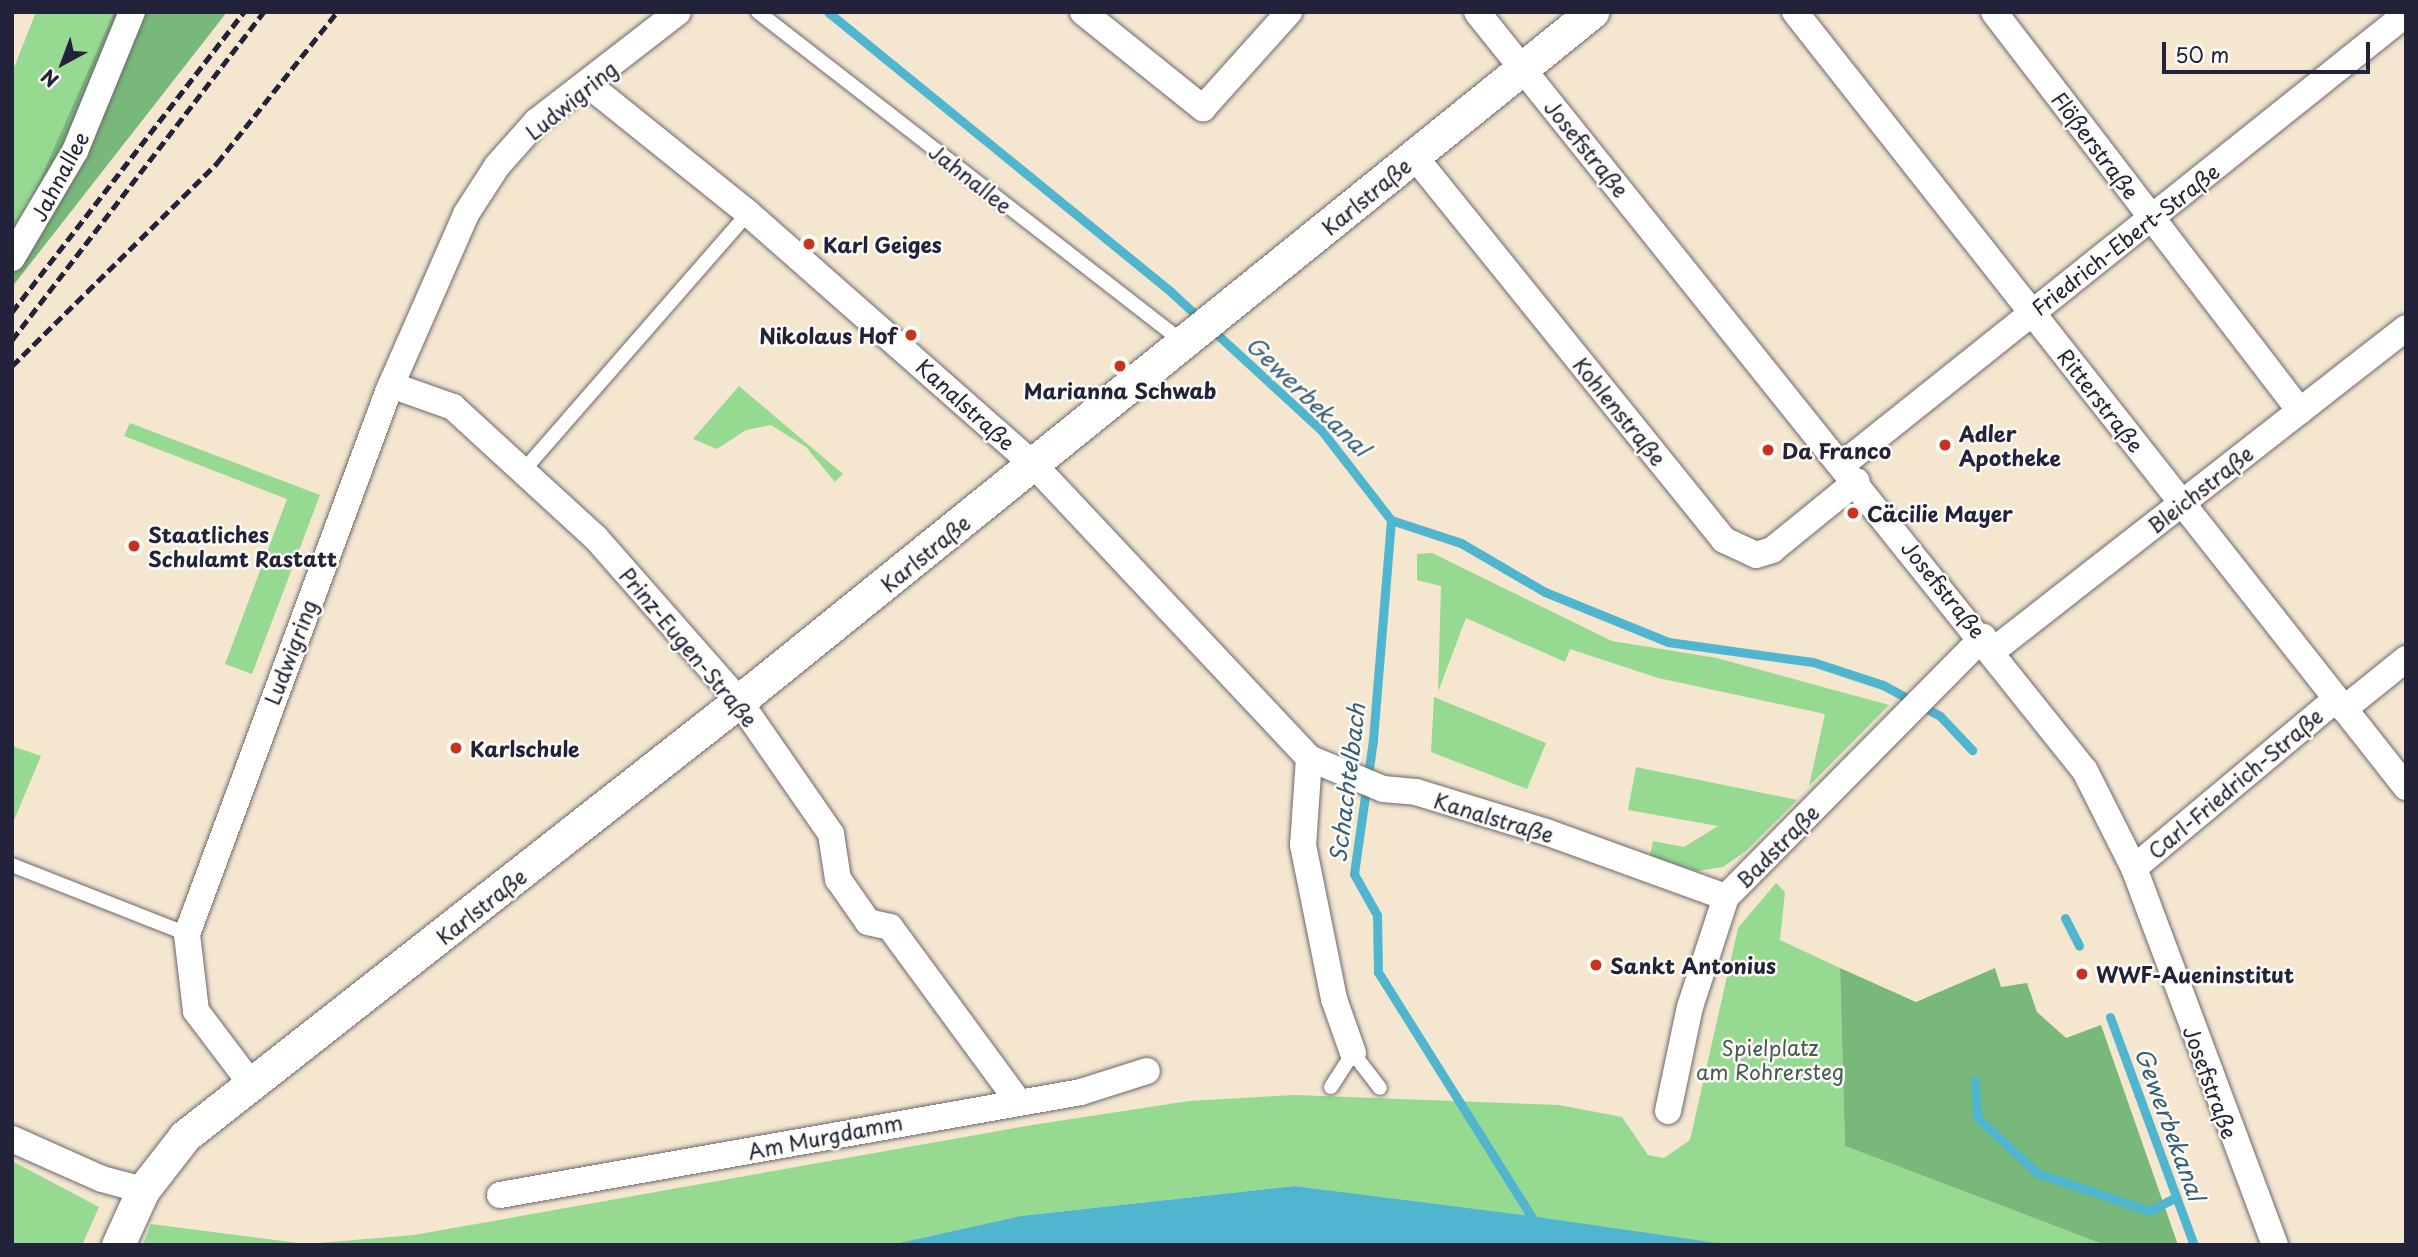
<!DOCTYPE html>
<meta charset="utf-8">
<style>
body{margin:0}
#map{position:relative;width:2418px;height:1257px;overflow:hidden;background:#f5e6cf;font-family:"Playpen Sans",sans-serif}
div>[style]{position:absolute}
.green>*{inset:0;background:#96d991}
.forest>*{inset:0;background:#78b97b}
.water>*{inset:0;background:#50b5cf}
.stream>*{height:9px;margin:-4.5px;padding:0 4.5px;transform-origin:4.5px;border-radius:4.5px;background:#50b5cf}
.roads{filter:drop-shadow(0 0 2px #6c676f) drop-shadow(0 0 2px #6c676f)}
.service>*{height:14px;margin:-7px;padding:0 7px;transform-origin:7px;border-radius:7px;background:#fff}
.minor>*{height:26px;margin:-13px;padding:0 13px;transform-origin:13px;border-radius:13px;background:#fff}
.tertiary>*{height:33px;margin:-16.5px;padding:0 16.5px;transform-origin:16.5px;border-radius:16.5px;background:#fff}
.rail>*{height:5px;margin-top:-2.5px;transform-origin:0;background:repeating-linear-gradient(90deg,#22223b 0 10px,transparent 0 15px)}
.dots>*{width:19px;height:19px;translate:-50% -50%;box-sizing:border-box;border:4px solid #fdfcf7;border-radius:50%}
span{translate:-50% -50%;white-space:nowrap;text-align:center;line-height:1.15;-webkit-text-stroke:5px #fdfcf7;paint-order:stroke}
.street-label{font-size:21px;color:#22223b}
.poi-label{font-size:21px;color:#22223b;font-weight:700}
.left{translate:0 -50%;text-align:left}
.right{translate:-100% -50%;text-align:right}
.park-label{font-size:21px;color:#455955}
.water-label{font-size:23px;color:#345d76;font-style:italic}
.frame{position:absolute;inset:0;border:14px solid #22223b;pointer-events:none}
.north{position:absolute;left:28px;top:28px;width:70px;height:70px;-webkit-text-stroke:5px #fdfcf7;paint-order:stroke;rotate:221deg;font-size:19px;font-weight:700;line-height:28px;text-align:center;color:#22223b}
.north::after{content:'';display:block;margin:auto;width:24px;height:32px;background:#22223b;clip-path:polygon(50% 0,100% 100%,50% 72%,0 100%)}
.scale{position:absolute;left:2162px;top:42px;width:208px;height:32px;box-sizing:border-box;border:4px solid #22223b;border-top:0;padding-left:9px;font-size:21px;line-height:24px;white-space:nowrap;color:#22223b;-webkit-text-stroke:5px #fdfcf7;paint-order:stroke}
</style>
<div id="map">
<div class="green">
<div style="clip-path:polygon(36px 12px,114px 12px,12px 243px,12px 73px)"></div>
<div style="clip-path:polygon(739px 386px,843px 474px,835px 482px,806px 447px,771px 425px,746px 430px,717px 449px,693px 439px)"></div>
<div style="clip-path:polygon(130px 423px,320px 495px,252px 674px,225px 664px,287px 499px,124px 436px)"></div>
<div style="clip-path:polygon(1432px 553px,1612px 641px,1717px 658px,1889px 705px,1809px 786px,1825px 714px,1658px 678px,1570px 649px,1565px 662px,1466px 618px,1438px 692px,1441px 586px,1417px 580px,1417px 554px)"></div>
<div style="clip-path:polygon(1434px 697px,1546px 743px,1527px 789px,1431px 752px)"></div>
<div style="clip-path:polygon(12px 746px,41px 756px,12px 825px)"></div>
<div style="clip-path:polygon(1636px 767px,1797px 800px,1746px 851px,1723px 867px,1697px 871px,1650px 856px,1653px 841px,1684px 847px,1718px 826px,1628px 810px)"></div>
<div style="clip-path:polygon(1776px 883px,1785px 892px,1780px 940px,1840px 968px,1845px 1146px,2105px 1245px,1731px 1245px,1294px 1186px,1020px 1216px,890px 1245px,143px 1245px,151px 1224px,306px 1244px,414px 1235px,1032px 1125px,1189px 1101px,1294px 1095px,1559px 1105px,1622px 1117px,1648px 1155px,1664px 1158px,1690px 1140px,1738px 928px)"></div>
<div style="clip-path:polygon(12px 1161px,99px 1207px,82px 1245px,12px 1245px)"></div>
</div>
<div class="forest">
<div style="clip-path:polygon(114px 12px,227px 12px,12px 287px,12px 243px)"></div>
<div style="clip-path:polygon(1840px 968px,1916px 1002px,1995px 968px,2001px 987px,2027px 983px,2037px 1012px,2066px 1038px,2101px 1025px,2178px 1245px,2105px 1245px,1845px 1146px)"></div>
</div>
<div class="water">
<div style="clip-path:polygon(1294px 1186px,1530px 1216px,1731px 1245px,890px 1245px,1020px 1216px)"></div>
</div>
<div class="stream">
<div style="left:828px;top:12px;width:443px;rotate:39.2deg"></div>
<div style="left:1171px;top:292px;width:205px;rotate:42.6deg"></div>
<div style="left:1322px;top:431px;width:113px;rotate:52.2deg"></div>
<div style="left:1391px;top:520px;width:74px;rotate:18.2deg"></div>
<div style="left:1461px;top:543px;width:97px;rotate:30.3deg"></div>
<div style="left:1545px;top:592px;width:133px;rotate:22.1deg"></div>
<div style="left:1668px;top:642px;width:146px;rotate:7.9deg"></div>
<div style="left:1813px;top:662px;width:74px;rotate:18.2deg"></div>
<div style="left:1883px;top:685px;width:65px;rotate:28.5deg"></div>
<div style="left:1940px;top:716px;width:47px;rotate:46.7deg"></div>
<div style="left:1391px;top:520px;width:221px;rotate:94.7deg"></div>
<div style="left:1373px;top:740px;width:135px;rotate:98.1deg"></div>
<div style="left:1354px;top:874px;width:47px;rotate:60.7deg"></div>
<div style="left:1377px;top:915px;width:57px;rotate:89deg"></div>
<div style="left:1378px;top:972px;width:299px;rotate:57.9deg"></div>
<div style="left:2065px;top:918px;width:31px;rotate:63deg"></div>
<div style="left:2110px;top:1017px;width:243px;rotate:69.8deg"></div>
<div style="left:1975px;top:1080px;width:37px;rotate:87deg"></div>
<div style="left:1977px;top:1117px;width:82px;rotate:43deg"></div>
<div style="left:2037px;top:1173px;width:118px;rotate:18.7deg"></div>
<div style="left:2149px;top:1211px;width:30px;rotate:-27deg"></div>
</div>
<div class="roads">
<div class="service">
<div style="left:758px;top:12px;width:538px;rotate:37.83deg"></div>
<div style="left:523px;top:471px;width:342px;rotate:-48.9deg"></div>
<div style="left:12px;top:865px;width:188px;rotate:21.5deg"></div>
<div style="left:1331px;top:1087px;width:40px;rotate:-57.1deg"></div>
<div style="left:1353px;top:1053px;width:44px;rotate:52.4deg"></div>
</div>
<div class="minor">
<div style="left:1083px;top:12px;width:154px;rotate:38.7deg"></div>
<div style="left:1203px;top:108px;width:129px;rotate:-48.1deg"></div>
<div style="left:1477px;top:12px;width:972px;rotate:51.3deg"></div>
<div style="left:2085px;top:771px;width:109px;rotate:63.2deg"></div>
<div style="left:2134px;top:868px;width:403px;rotate:69.5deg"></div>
<div style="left:1795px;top:12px;width:987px;rotate:51.75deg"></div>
<div style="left:1994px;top:12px;width:503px;rotate:52.51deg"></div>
<div style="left:590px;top:86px;width:203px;rotate:38.8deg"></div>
<div style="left:748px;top:213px;width:381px;rotate:41.4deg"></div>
<div style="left:1034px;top:465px;width:402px;rotate:46.8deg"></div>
<div style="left:1309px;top:758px;width:80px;rotate:22.7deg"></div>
<div style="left:1383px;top:789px;width:33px;rotate:5deg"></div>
<div style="left:1416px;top:792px;width:136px;rotate:17.1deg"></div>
<div style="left:1546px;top:832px;width:191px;rotate:19.9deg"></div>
<div style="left:1415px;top:157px;width:492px;rotate:51.1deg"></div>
<div style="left:1724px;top:540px;width:35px;rotate:25deg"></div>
<div style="left:1756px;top:555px;width:17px;rotate:-17deg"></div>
<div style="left:1772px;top:550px;width:109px;rotate:-39.1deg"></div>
<div style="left:12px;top:258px;width:124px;rotate:-59.5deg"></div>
<div style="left:75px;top:151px;width:150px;rotate:-67.7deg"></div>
<div style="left:391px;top:385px;width:66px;rotate:19.5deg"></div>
<div style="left:453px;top:407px;width:194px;rotate:42.5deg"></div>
<div style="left:596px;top:538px;width:217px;rotate:48.7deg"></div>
<div style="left:739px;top:701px;width:162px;rotate:55.3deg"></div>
<div style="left:831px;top:834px;width:46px;rotate:81.2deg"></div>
<div style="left:838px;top:879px;width:52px;rotate:55.1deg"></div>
<div style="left:868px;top:922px;width:23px;rotate:13deg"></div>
<div style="left:890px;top:927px;width:215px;rotate:53.7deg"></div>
<div style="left:1843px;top:464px;width:721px;rotate:-38.63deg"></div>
<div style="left:1994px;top:650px;width:523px;rotate:-38.01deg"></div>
<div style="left:2344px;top:709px;width:80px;rotate:-38.9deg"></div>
<div style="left:1309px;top:758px;width:87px;rotate:93.9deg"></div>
<div style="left:1303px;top:845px;width:157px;rotate:78.6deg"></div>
<div style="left:1334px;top:999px;width:57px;rotate:70.6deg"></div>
<div style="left:2134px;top:868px;width:263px;rotate:-39.9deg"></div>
<div style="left:252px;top:1085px;width:93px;rotate:-127.1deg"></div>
<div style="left:196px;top:1011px;width:78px;rotate:-96.7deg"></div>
<div style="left:187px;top:934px;width:578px;rotate:-69.65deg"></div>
<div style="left:388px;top:392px;width:194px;rotate:-66.3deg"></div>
<div style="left:466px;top:214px;width:57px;rotate:-57.1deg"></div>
<div style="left:497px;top:166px;width:60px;rotate:-48.4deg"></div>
<div style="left:537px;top:121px;width:178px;rotate:-37.7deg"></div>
<div style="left:1668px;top:1111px;width:106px;rotate:-78.1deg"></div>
<div style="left:1690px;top:1007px;width:116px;rotate:-71.9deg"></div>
<div style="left:1726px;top:897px;width:366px;rotate:-45.3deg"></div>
<div style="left:12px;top:1139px;width:98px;rotate:24deg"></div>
<div style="left:102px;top:1179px;width:42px;rotate:15deg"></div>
<div style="left:500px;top:1195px;width:590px;rotate:-10.05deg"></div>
<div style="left:1081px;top:1092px;width:69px;rotate:-17.7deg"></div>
</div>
<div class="tertiary">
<div style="left:118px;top:1245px;width:60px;rotate:-65.6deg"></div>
<div style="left:143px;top:1190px;width:68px;rotate:-52.1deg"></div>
<div style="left:185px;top:1136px;width:704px;rotate:-38.14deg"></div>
<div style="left:739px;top:701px;width:1097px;rotate:-38.93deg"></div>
</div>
</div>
<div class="rail">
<div style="left:12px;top:312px;width:379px;rotate:-52.3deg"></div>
<div style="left:12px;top:340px;width:414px;rotate:-52.5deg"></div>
<div style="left:12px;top:366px;width:289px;rotate:-44.7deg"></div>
<div style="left:217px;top:163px;width:193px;rotate:-51.5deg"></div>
</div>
<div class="dots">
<div style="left:809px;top:244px;background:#c8321e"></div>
<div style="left:911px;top:335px;background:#c8321e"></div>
<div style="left:1120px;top:366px;background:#c8321e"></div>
<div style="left:1945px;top:445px;background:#c8321e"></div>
<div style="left:1768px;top:450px;background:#c8321e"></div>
<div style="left:1853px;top:513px;background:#c8321e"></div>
<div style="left:134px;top:546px;background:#c8321e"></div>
<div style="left:456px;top:748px;background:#c8321e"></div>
<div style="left:1596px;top:965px;background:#c8321e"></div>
<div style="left:2082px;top:974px;background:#c8321e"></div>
</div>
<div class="street-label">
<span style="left:571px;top:100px;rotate:-39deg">Ludwigring</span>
<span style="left:2096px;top:145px;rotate:53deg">Flößerstraße</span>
<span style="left:1587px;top:148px;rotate:51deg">Josefstraße</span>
<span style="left:59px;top:176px;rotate:-62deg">Jahnallee</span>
<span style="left:971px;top:178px;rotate:38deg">Jahnallee</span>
<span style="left:1366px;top:196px;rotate:-39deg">Karlstraße</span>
<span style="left:2125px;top:239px;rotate:-38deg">Friedrich-Ebert-Straße</span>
<span style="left:2101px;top:400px;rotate:52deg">Ritterstraße</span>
<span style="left:966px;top:404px;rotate:42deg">Kanalstraße</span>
<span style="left:1620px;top:411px;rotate:51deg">Kohlenstraße</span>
<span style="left:2200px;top:489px;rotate:-38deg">Bleichstraße</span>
<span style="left:925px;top:553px;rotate:-39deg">Karlstraße</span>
<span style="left:1944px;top:589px;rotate:51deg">Josefstraße</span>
<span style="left:689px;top:647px;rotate:50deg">Prinz-Eugen-Straße</span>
<span style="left:290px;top:652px;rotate:-69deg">Ludwigring</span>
<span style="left:2235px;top:783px;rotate:-40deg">Carl-Friedrich-Straße</span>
<span style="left:1494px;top:817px;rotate:17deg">Kanalstraße</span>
<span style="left:1777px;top:846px;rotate:-45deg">Badstraße</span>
<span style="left:481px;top:906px;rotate:-38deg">Karlstraße</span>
<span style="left:2211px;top:1082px;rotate:70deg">Josefstraße</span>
<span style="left:825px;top:1136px;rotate:-11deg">Am Murgdamm</span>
</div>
<div class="poi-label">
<span class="left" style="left:823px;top:244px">Karl Geiges</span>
<span class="right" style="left:897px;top:335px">Nikolaus Hof</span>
<span style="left:1120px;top:390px">Marianna Schwab</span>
<span class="left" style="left:1959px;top:445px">Adler<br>Apotheke</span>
<span class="left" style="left:1782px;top:450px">Da Franco</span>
<span class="left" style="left:1867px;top:513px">Cäcilie Mayer</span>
<span class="left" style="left:148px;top:546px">Staatliches<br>Schulamt Rastatt</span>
<span class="left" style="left:470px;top:748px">Karlschule</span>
<span class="left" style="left:1610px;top:965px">Sankt Antonius</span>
<span class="left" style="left:2096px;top:974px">WWF-Aueninstitut</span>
</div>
<div class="park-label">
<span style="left:1770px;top:1059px">Spielplatz<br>am Rohrersteg</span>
</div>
<div class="water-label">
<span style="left:1308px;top:396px;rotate:44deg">Gewerbekanal</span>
<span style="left:1347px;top:783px;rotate:-83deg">Schachtelbach</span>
<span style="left:2170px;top:1124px;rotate:70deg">Gewerbekanal</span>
</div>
<div class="frame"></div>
<div class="north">N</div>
<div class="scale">50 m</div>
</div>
